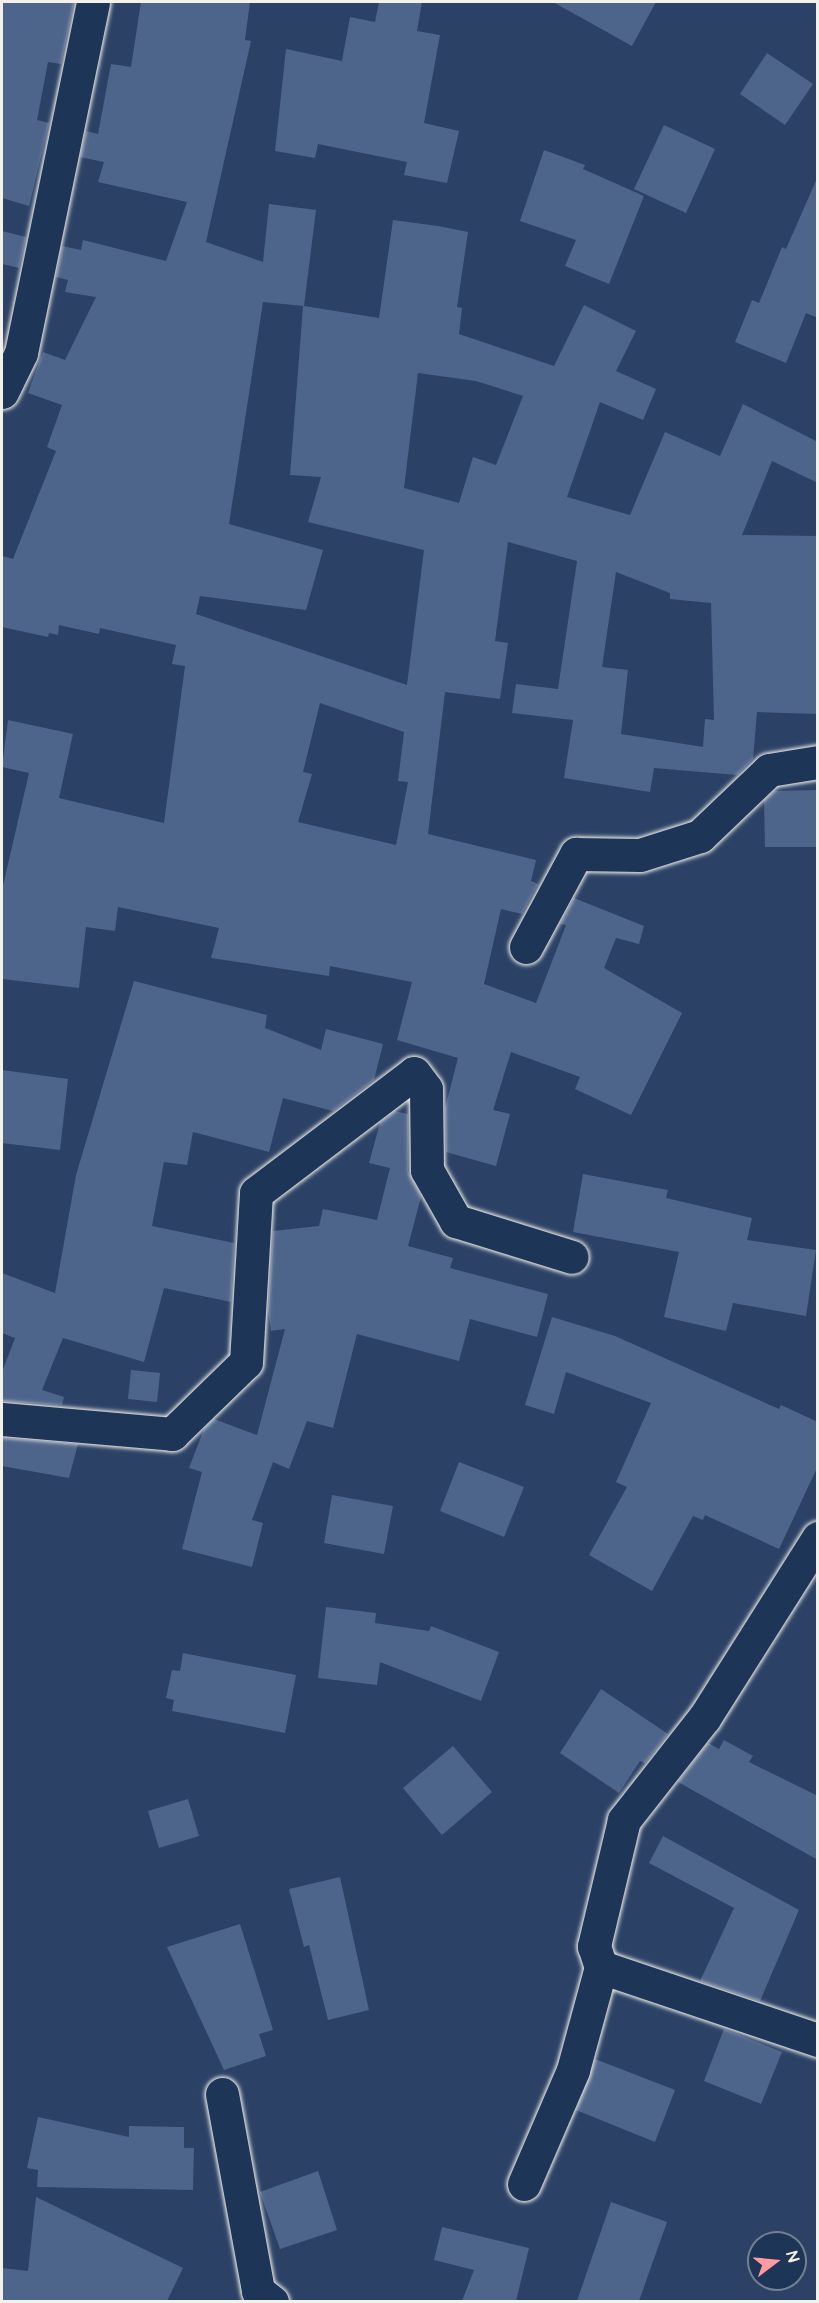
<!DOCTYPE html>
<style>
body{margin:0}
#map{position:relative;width:819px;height:2303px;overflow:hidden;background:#2b4266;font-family:"Architects Daughter",sans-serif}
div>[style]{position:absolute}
.building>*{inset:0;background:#4e658b}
.roads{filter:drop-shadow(0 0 2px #f4f1e8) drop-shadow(0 0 2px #f4f1e8)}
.minor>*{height:33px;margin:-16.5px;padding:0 16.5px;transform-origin:16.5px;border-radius:16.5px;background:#1d3557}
span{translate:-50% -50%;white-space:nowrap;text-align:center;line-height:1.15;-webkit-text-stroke:4.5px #1d3557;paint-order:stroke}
.frame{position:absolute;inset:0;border:3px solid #f4f1e8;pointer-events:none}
.north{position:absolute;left:747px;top:2231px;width:60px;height:60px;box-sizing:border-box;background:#1d3557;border:2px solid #738091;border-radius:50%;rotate:74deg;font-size:16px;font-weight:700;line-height:24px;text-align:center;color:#f4f1e8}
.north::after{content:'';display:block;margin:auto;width:21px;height:27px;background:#ff9aa2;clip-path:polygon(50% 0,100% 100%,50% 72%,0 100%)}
</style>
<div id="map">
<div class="building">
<div style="clip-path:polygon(2px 2px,74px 2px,61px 64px,48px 62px,37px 120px,49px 123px,29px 206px,2px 198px)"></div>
<div style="clip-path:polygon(evenodd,141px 2px,250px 2px,245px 40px,251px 41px,206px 242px,263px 262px,269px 204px,316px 210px,304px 306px,379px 318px,393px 220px,438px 226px,468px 232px,457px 307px,462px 308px,459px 334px,554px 366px,584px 305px,636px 331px,616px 371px,656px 389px,643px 420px,600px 402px,567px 497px,630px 515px,665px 432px,720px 456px,743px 404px,818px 442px,818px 483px,772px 461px,742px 535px,818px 536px,818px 714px,757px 712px,753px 759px,737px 775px,654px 768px,650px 792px,564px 778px,573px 720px,512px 713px,516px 684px,558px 689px,577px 561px,508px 542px,495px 641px,508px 643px,500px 699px,445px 692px,428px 834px,536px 860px,531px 881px,538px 884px,522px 914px,501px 909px,484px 984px,536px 1003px,566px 925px,560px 924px,574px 898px,644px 926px,639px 944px,616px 938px,604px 968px,682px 1013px,631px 1115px,575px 1089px,580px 1077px,511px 1052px,493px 1110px,510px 1114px,496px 1166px,446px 1152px,445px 1108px,458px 1058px,397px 1040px,412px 982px,330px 966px,329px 976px,211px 958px,219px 928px,118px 907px,115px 931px,86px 927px,79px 988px,2px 979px,2px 890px,29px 773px,2px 767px,8px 720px,73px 734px,59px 798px,164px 823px,185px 666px,172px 664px,176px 645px,100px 628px,99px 634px,59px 625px,58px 635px,49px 633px,48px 637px,2px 627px,2px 556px,13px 559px,56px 451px,47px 447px,62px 405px,28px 393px,43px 352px,65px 360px,96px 297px,65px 292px,68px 280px,56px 277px,62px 246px,81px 250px,83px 240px,166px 261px,187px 202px,98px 182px,104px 162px,80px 157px,86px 131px,98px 134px,111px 64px,131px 67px,141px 2px,263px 302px,303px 306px,290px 475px,321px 477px,308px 522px,424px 550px,407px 685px,196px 614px,200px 596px,306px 610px,323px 550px,229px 524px,263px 302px,141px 2px,418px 373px,476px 381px,523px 396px,496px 465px,473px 457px,459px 503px,404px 488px,418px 373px,141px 2px,616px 572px,670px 593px,670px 599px,711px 603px,714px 720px,705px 719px,703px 747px,621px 734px,628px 670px,602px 667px,616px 572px,141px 2px,320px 703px,404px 732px,398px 781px,408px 782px,396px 845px,298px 822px,312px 774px,303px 772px,320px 703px)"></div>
<div style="clip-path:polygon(379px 2px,422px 2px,417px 31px,440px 35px,424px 123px,459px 131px,447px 183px,404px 175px,407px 162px,318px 144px,315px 158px,275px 151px,286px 49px,342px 61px,350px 17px,375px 22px)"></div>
<div style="clip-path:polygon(553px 2px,656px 2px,632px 46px)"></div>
<div style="clip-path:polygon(767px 53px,813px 84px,785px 125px,740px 94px)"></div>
<div style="clip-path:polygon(664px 125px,715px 149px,686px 213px,634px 189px)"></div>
<div style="clip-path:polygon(544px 150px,585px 165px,583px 169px,644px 196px,609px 284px,565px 266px,576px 240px,520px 221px)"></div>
<div style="clip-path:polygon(818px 176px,818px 318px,806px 313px,786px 363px,735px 342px,752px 300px,759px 303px,782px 247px,786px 249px)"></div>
<div style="clip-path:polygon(2px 231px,26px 237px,19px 268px,2px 264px)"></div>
<div style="clip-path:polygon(818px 790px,818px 847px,765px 847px,764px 800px,774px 791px)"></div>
<div style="clip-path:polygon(134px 981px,267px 1015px,265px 1028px,321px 1050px,326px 1029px,383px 1044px,374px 1080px,333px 1111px,283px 1098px,269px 1152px,193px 1132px,187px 1165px,164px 1162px,152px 1226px,234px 1243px,231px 1302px,164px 1288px,144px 1362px,63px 1338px,42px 1390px,64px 1397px,62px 1405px,2px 1401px,2px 1372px,15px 1338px,2px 1333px,2px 1273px,55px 1293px,76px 1175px)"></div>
<div style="clip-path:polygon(2px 1070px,68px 1079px,60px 1150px,2px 1143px)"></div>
<div style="clip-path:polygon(394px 1111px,408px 1114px,408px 1171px,421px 1197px,408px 1246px,453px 1258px,450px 1268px,548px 1294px,537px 1337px,470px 1319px,459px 1361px,357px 1334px,333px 1428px,307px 1421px,289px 1469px,273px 1462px,252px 1520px,263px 1523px,252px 1567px,182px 1549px,202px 1472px,189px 1468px,204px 1429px,214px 1419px,257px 1435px,285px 1329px,271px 1331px,268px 1310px,273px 1231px,319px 1226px,323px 1209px,377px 1220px,390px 1168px,369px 1163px,380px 1123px)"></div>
<div style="clip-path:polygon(583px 1174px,668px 1190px,666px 1198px,752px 1218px,747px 1240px,816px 1250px,806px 1316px,733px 1303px,726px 1331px,664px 1317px,679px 1252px,573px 1232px)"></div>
<div style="clip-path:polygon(552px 1317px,615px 1336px,779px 1409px,781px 1405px,818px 1422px,818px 1466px,779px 1549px,705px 1515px,703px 1520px,693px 1516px,652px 1591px,589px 1555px,627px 1487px,616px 1482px,651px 1403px,566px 1372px,554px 1414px,525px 1405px)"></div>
<div style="clip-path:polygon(131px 1370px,160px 1373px,157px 1402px,128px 1399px)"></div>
<div style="clip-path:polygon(2px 1438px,78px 1444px,69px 1478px,2px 1466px)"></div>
<div style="clip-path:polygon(459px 1462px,524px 1487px,504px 1537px,440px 1511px)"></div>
<div style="clip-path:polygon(332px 1495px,393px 1506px,384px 1554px,324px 1543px)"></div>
<div style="clip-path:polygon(326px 1607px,376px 1613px,375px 1623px,429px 1631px,431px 1626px,499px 1652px,481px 1701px,380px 1662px,377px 1685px,318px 1678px)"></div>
<div style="clip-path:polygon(183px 1653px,296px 1675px,285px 1733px,172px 1711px,174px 1700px,166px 1698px,172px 1670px,180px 1671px)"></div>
<div style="clip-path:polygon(601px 1689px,668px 1734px,645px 1763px,640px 1761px,619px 1793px,560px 1753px)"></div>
<div style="clip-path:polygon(724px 1740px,753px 1756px,749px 1762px,818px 1796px,818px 1860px,678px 1782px,708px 1743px,719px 1749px)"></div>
<div style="clip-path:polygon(453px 1746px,492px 1792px,442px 1835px,403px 1788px)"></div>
<div style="clip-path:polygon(188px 1799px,199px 1836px,159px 1848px,148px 1811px)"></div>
<div style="clip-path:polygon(663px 1836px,799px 1910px,760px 2001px,700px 1981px,734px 1908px,649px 1863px)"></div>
<div style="clip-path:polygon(340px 1877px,369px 2010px,328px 2020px,309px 1945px,304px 1947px,289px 1889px)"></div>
<div style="clip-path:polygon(240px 1924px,273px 2030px,259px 2034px,266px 2056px,224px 2070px,167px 1947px)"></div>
<div style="clip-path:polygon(724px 2029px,782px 2052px,761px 2104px,704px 2081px)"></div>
<div style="clip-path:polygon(595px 2059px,675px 2090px,655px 2142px,576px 2110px)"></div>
<div style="clip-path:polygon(38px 2117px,129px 2137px,129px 2126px,184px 2127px,184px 2148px,194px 2148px,193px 2190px,37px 2187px,38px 2170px,27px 2168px)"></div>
<div style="clip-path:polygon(318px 2171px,337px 2230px,280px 2249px,260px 2192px)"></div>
<div style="clip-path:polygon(36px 2197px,183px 2268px,167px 2301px,2px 2301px,2px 2268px,28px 2271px)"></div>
<div style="clip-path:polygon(611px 2202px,667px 2222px,639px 2301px,577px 2301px)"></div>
<div style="clip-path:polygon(442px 2227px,529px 2248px,516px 2301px,462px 2301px,474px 2270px,434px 2260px)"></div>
</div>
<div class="roads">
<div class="minor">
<div style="left:2px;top:392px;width:43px;rotate:-64deg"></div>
<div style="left:21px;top:353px;width:358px;rotate:-78.4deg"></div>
<div style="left:526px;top:947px;width:106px;rotate:-61.7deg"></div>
<div style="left:576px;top:854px;width:64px;rotate:0.9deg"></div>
<div style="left:640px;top:855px;width:63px;rotate:-17.6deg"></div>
<div style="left:700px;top:836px;width:95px;rotate:-43.7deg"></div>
<div style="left:769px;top:770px;width:50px;rotate:-9.3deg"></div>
<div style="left:2px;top:1419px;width:171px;rotate:5deg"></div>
<div style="left:172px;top:1434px;width:103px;rotate:-44.2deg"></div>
<div style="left:246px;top:1362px;width:169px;rotate:-86.6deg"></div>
<div style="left:256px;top:1193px;width:198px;rotate:-37.2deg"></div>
<div style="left:414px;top:1073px;width:20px;rotate:53deg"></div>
<div style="left:426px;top:1089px;width:81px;rotate:89.3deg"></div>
<div style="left:427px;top:1170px;width:59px;rotate:60.4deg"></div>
<div style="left:456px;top:1221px;width:121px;rotate:17.2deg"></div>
<div style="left:818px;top:1538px;width:213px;rotate:122.3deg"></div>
<div style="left:704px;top:1718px;width:130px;rotate:128.1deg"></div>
<div style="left:624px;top:1820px;width:130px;rotate:103.4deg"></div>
<div style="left:594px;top:1946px;width:22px;rotate:72deg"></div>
<div style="left:601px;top:1967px;width:229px;rotate:18.6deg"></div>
<div style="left:222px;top:2094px;width:200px;rotate:79.6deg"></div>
<div style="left:258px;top:2291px;width:18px;rotate:38deg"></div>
<div style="left:524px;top:2184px;width:124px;rotate:-66.7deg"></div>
<div style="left:573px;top:2070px;width:107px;rotate:-74.8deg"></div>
</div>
</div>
<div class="frame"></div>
<div class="north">N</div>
</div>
